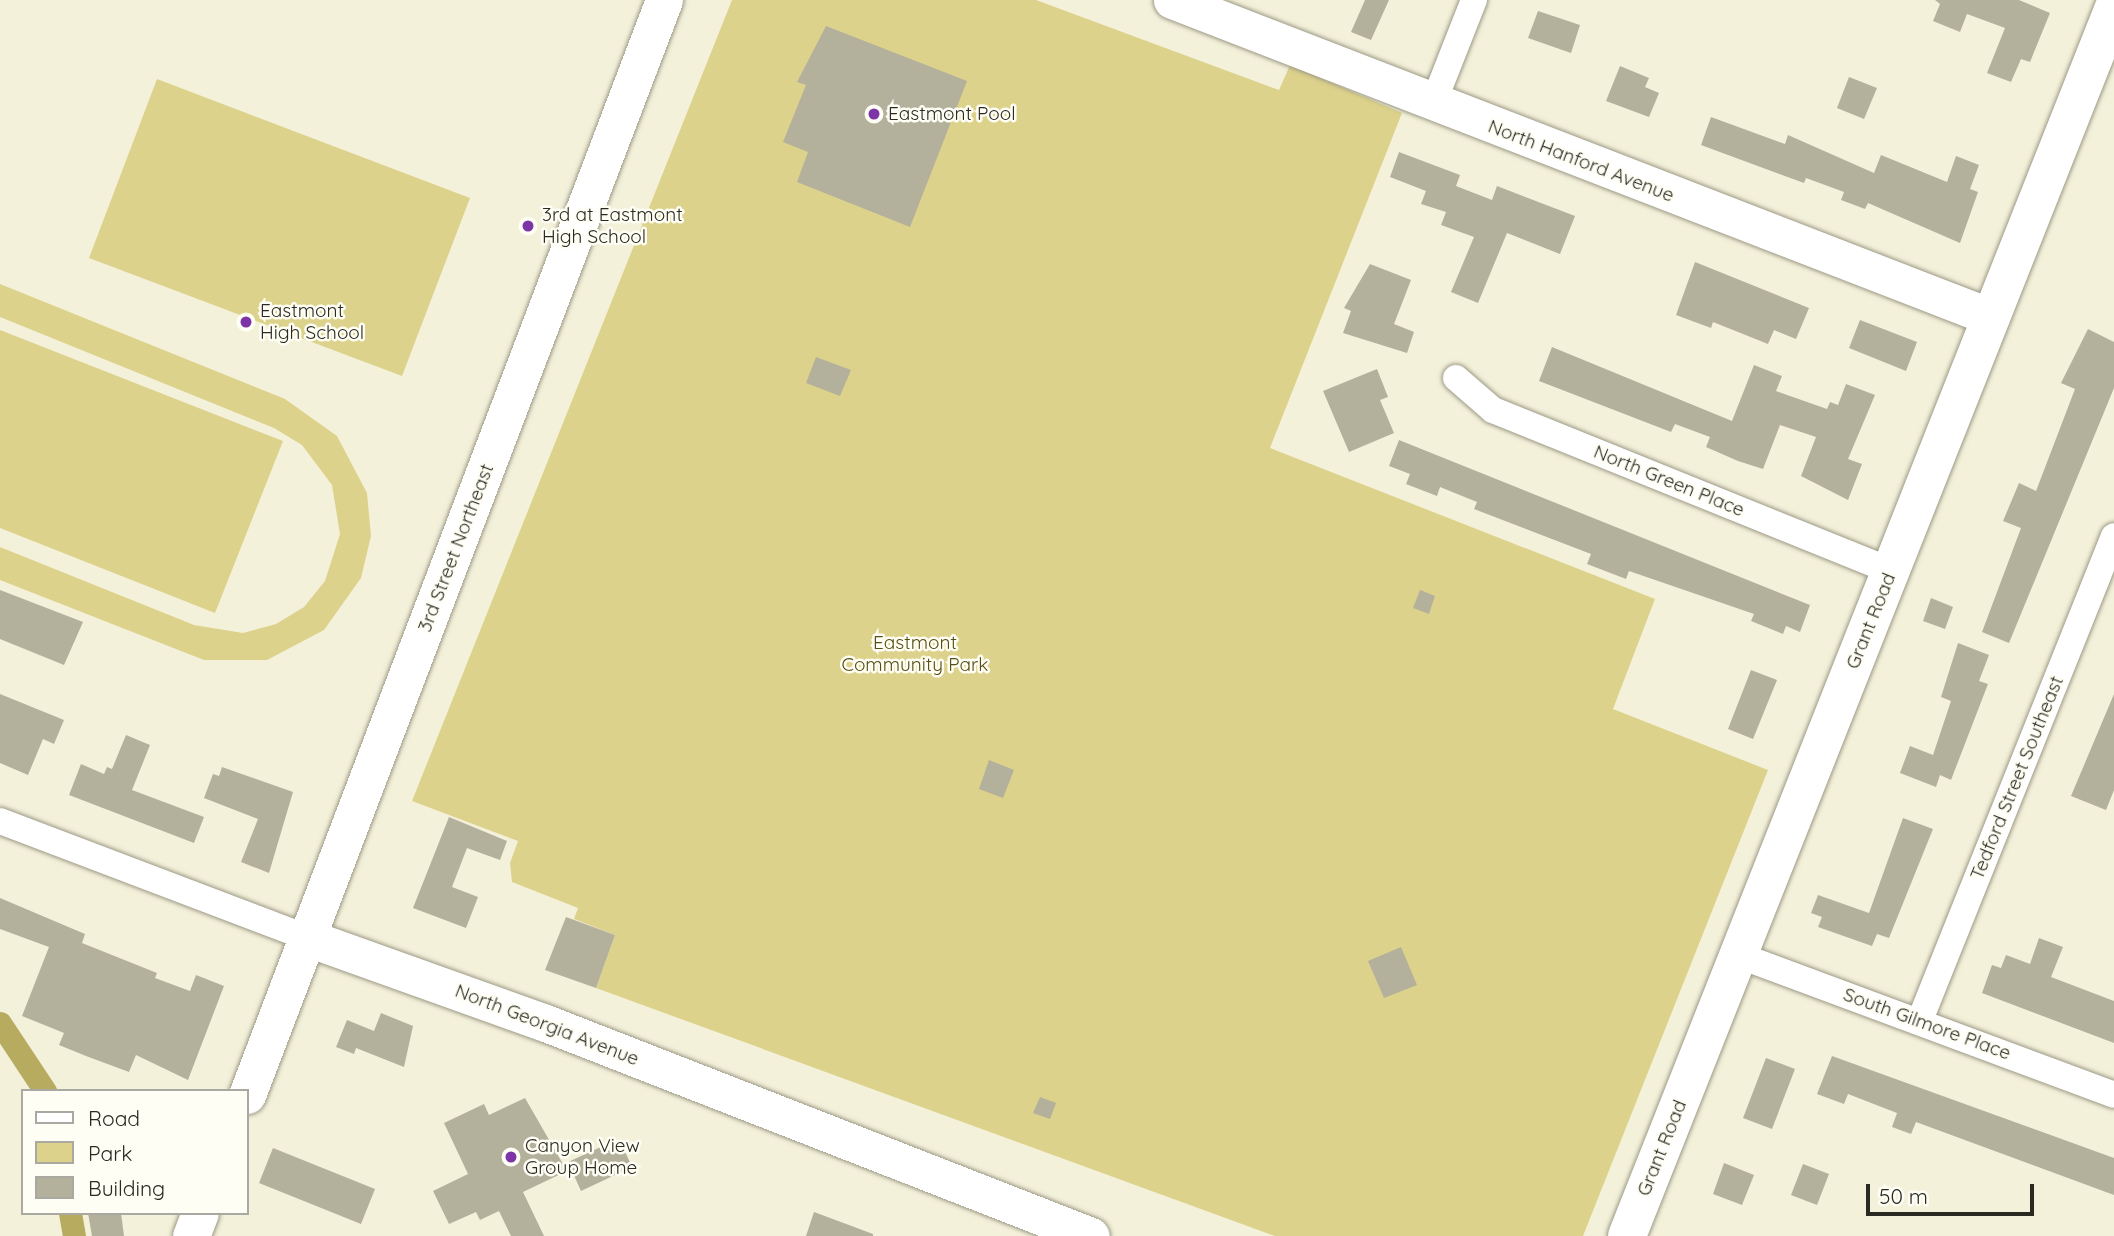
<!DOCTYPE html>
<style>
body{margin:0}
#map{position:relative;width:2114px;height:1236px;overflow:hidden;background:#f4f1db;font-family:Quicksand,sans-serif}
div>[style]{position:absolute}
.green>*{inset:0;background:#ddd28b}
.canal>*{height:23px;margin:-11.5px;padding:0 11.5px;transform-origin:11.5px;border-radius:11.5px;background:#b7ab60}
.building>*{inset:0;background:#b3b09c}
.roads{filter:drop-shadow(0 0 2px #9c9985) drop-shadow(0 0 2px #9c9985)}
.street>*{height:26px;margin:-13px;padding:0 13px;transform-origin:13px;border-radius:13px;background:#fff}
.secondary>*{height:37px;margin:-18.5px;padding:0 18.5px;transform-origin:18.5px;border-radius:18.5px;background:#fff}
.primary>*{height:38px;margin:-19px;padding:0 19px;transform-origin:19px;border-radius:19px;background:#fff}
.dots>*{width:19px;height:19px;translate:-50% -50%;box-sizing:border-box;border:4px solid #fffef5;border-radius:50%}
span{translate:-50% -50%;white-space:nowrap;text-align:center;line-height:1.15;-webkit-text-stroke:5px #fffef5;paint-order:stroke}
.poi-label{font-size:19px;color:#2b2a22}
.left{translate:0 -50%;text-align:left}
.street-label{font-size:19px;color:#2b2a22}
.park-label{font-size:19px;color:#574e14}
.legend{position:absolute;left:21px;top:1089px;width:228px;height:126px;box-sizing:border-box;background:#fffef5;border:2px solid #aaa9a1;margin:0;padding:9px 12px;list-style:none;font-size:21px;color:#2b2a22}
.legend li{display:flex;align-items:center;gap:14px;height:35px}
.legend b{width:35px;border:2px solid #aaa9a1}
.scale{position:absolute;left:1866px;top:1184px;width:168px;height:32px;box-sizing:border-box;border:4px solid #2b2a22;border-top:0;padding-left:9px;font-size:21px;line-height:24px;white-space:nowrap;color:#2b2a22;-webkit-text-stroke:5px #fffef5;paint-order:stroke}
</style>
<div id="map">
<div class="green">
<div style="clip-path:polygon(732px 0,1036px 0,1279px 90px,1290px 65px,1402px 113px,1270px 448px,1655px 599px,1613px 709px,1768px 770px,1583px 1236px,1275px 1236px,596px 988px,615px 935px,574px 919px,578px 908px,512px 882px,510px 863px,518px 841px,412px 801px)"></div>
<div style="clip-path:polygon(157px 79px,470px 198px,402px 376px,89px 258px)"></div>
<div style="clip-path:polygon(0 284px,285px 399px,337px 436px,367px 493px,371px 536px,361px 578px,324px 630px,267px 660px,204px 660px,0 580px,0 547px,194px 625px,243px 633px,276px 624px,304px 607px,325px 581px,340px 534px,332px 485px,302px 445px,274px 428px,0 317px)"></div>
<div style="clip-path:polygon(0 330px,283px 441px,215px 613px,0 528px)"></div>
</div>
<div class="canal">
<div style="left:0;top:1023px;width:82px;rotate:56.5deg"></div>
<div style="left:70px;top:1213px;width:23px;rotate:80deg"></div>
</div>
<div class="building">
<div style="clip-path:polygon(1365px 0,1389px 0,1371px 40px,1351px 32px)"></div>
<div style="clip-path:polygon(1935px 0,2019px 0,2050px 13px,2030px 62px,2021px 59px,2011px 82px,1987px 73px,2005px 28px,1967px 14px,1960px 32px,1933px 21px,1940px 4px)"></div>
<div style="clip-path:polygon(1538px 11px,1580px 25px,1571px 53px,1528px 38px)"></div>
<div style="clip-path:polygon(826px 26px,967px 81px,910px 227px,797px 182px,808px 152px,783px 142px,806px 85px,797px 82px)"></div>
<div style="clip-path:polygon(1620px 66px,1649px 78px,1645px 87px,1659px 93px,1649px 117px,1606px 101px)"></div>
<div style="clip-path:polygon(1849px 77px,1877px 88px,1864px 119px,1837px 108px)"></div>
<div style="clip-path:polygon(1711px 117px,1785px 144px,1788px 135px,1874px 173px,1881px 155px,1947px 182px,1956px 156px,1979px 165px,1970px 189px,1978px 192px,1960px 243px,1868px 203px,1865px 209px,1841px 200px,1844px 192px,1806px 178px,1804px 183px,1701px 145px)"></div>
<div style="clip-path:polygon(1399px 152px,1460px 175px,1456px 186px,1492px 200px,1497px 186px,1575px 216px,1560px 254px,1507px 233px,1478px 303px,1451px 292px,1474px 237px,1441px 225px,1446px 212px,1421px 204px,1426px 191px,1390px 177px)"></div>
<div style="clip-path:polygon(1695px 262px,1809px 308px,1796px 339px,1774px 330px,1768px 344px,1713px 322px,1711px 328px,1676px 315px)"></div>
<div style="clip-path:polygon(1370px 264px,1411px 280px,1394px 324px,1414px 332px,1407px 353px,1343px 333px,1351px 311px,1344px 308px)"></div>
<div style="clip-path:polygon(1860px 320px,1917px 342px,1906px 371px,1849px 348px)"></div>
<div style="clip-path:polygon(2088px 329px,2114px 342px,2114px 388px,2009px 643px,1982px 632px,2021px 528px,2003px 521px,2019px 483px,2036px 491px,2075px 389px,2061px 383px)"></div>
<div style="clip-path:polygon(1552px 347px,1732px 421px,1754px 365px,1782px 376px,1776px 391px,1827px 409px,1830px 402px,1838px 405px,1846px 384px,1875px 395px,1848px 459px,1862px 464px,1848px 500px,1801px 476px,1816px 437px,1780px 425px,1763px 469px,1738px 461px,1706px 447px,1710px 437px,1675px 424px,1671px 432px,1539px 381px)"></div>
<div style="clip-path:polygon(816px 357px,851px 370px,840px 396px,806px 383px)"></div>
<div style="clip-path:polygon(1377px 369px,1388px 397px,1380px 400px,1394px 433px,1349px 452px,1323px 391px)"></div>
<div style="clip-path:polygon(1399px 440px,1810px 605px,1800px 632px,1786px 626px,1783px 634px,1751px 621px,1754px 614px,1629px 571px,1626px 579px,1587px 564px,1591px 554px,1474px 509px,1477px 502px,1440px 487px,1437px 496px,1406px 484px,1410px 474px,1389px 466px)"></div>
<div style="clip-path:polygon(0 590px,83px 622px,64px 665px,0 639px)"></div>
<div style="clip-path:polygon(1420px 590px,1435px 596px,1429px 614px,1413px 608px)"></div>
<div style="clip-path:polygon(1931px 598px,1953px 607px,1945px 629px,1923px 621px)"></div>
<div style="clip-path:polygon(1958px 643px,1989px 655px,1979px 681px,1988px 684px,1951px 780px,1940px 775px,1936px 787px,1900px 773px,1910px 746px,1933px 755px,1951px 701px,1941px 697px)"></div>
<div style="clip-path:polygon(1751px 670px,1777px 680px,1753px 739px,1728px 729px)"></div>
<div style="clip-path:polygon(0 694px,64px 720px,54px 744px,43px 739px,28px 775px,0 763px)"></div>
<div style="clip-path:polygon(2114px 694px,2114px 790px,2106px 810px,2071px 796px)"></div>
<div style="clip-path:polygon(126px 735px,150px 745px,132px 790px,204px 817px,194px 843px,69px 795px,81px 764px,104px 774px,107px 767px,112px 769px)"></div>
<div style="clip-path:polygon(989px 760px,1014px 770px,1003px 798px,979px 789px)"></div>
<div style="clip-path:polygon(222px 767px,293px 792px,269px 873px,241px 862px,258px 819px,204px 798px,213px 774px,219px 776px)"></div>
<div style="clip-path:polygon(449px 817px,507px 841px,500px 860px,467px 848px,452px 887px,478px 897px,466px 928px,413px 908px)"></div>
<div style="clip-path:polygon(1903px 818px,1933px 829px,1889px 938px,1877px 934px,1872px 946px,1818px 927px,1822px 917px,1811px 913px,1818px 895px,1869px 913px)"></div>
<div style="clip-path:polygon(0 898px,85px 934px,82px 943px,157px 973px,155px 978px,190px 991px,196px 975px,224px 986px,188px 1080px,136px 1055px,129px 1072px,86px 1056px,59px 1045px,64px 1033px,22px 1016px,49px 947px,0 929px)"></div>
<div style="clip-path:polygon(566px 917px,615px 935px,596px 988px,545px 970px)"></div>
<div style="clip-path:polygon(2039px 938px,2063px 947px,2051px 977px,2114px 1001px,2114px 1043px,1982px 993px,1992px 965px,2001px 968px,2006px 955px,2030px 964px)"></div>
<div style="clip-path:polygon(1401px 947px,1417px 985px,1384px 998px,1368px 961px)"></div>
<div style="clip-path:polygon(381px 1013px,413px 1026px,404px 1067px,356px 1048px,354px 1054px,336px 1047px,347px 1020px,374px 1031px)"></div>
<div style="clip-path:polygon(1832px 1056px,2114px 1158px,2114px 1195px,1916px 1122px,1911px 1134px,1892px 1127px,1897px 1113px,1848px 1094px,1844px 1104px,1817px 1094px)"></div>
<div style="clip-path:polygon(1766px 1058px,1795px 1069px,1772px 1129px,1743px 1118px)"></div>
<div style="clip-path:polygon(1040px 1097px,1056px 1103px,1050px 1119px,1033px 1113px)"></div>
<div style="clip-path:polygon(525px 1098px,567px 1171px,523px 1192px,544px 1236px,511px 1236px,499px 1211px,480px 1220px,476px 1212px,449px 1224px,433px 1191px,468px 1174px,444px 1123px,484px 1104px,489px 1115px)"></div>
<div style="clip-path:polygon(605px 1145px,608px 1151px,622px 1145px,632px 1167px,581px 1191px,568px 1162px)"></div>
<div style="clip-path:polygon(273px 1148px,375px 1189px,361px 1224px,259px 1183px)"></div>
<div style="clip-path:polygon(1724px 1163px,1754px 1175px,1742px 1205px,1713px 1194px)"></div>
<div style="clip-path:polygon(1803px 1164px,1829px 1174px,1817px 1205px,1791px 1195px)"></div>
<div style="clip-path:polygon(814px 1212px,873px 1234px,873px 1236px,806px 1236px)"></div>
<div style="clip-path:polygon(88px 1213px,121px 1213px,124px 1236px,92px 1236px)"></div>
</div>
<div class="roads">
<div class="street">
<div style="left:1433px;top:104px;width:112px;rotate:-68.5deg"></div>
<div style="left:1456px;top:378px;width:49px;rotate:40.9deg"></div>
<div style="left:1493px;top:410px;width:429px;rotate:22deg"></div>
<div style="left:0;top:821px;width:329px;rotate:20.8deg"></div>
<div style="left:1738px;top:955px;width:401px;rotate:20.4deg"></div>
<div style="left:1920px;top:1020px;width:521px;rotate:-68.16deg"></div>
</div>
<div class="secondary">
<div style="left:1172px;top:0;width:878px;rotate:21.16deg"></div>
<div style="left:308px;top:938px;width:250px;rotate:19.7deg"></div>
<div style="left:543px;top:1022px;width:588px;rotate:21.33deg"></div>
<div style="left:247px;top:1095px;width:1172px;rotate:-69.15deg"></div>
<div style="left:191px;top:1236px;width:25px;rotate:-69deg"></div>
</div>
<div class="primary">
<div style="left:1627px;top:1236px;width:1322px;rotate:-68.38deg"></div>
</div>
</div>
<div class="dots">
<div style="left:874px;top:114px;background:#7c34a6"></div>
<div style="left:528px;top:226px;background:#7c34a6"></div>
<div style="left:246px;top:322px;background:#7c34a6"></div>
<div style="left:511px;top:1157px;background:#7c34a6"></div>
</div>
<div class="poi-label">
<span class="left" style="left:888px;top:114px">Eastmont Pool</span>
<span class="left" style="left:542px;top:226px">3rd at Eastmont<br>High School</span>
<span class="left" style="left:260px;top:322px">Eastmont<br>High School</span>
<span class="left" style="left:525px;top:1157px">Canyon View<br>Group Home</span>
</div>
<div class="street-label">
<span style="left:1581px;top:161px;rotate:21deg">North Hanford Avenue</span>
<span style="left:1669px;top:481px;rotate:22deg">North Green Place</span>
<span style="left:456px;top:548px;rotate:-69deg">3rd Street Northeast</span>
<span style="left:1871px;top:621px;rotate:-68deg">Grant Road</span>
<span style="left:2017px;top:778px;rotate:-68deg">Tedford Street Southeast</span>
<span style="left:1927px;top:1024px;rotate:20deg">South Gilmore Place</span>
<span style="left:547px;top:1025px;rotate:21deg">North Georgia Avenue</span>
<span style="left:1662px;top:1148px;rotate:-68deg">Grant Road</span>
</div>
<div class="park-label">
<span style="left:915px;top:654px">Eastmont<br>Community Park</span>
</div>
<ul class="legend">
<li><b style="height:9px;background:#fff"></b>Road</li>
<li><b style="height:19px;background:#ddd28b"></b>Park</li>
<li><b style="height:19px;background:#b3b09c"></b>Building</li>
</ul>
<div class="scale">50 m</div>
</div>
